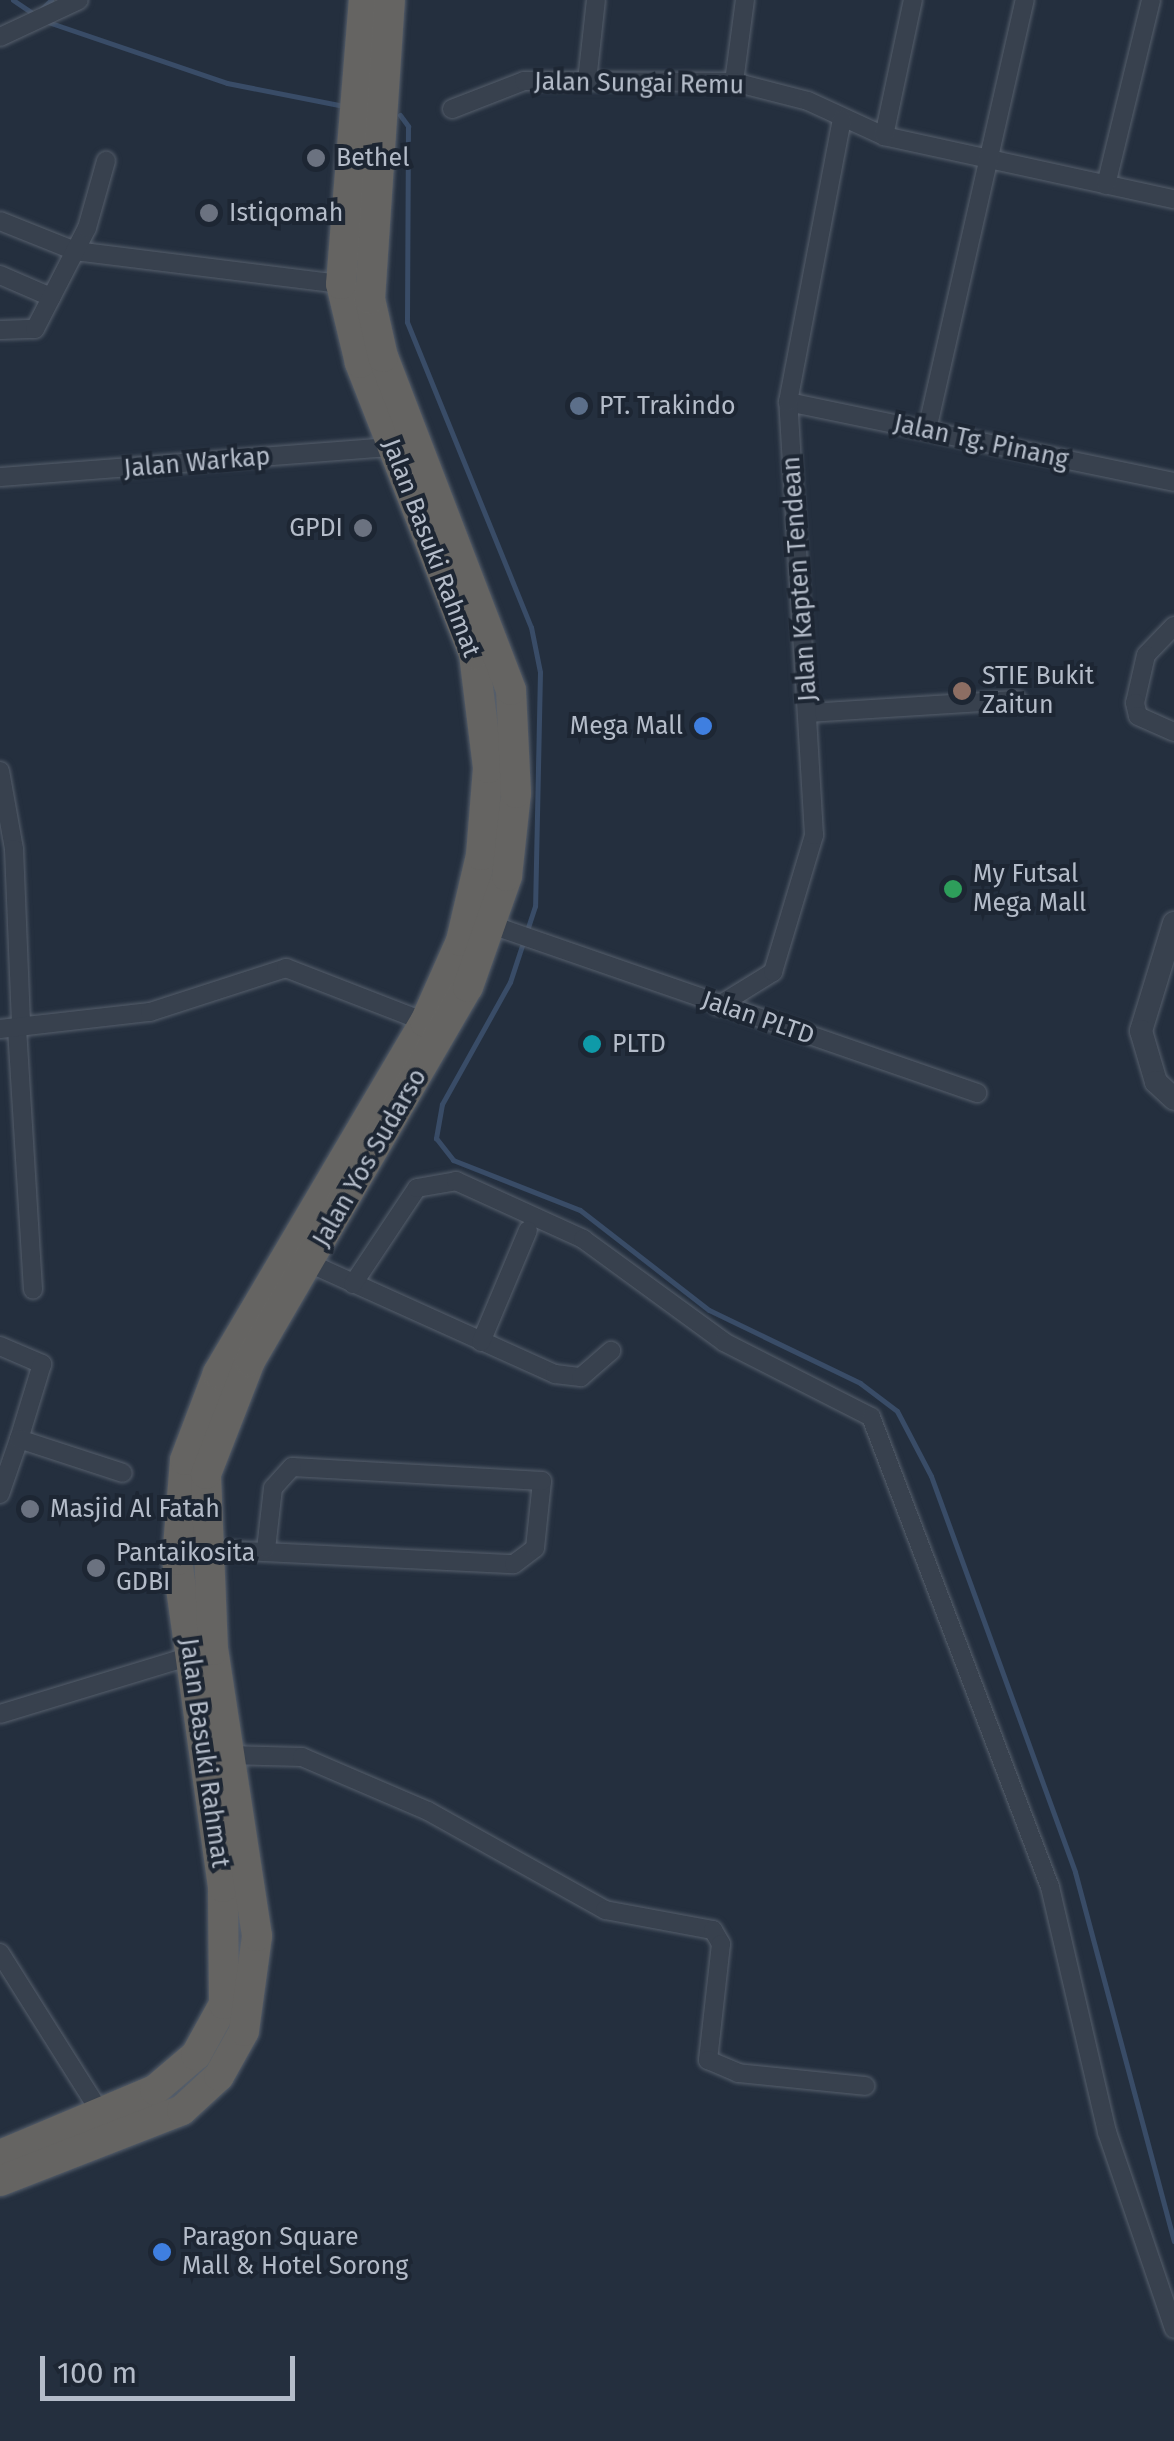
<!DOCTYPE html>
<style>
body{margin:0}
#map{position:relative;width:1174px;height:2441px;overflow:hidden;background:#242f3e;font-family:"Fira Sans",sans-serif}
div>[style]{position:absolute}
.stream>*{height:5px;margin:-2.5px;padding:0 2.5px;transform-origin:2.5px;border-radius:2.5px;background:#394c67}
.roads{filter:drop-shadow(0 0 2px #565f6c) drop-shadow(0 0 2px #565f6c)}
.minor>*{height:18px;margin:-9px;padding:0 9px;transform-origin:9px;border-radius:9px;background:#38414e}
.tertiary>*{height:22px;margin:-11px;padding:0 11px;transform-origin:11px;border-radius:11px;background:#38414e}
.trunk>*{height:30px;margin:-15px;padding:0 15px;transform-origin:15px;border-radius:15px;background:#656462}
.dots>*{width:28px;height:28px;translate:-50% -50%;box-sizing:border-box;border:5px solid #1d2633;border-radius:50%}
span{translate:-50% -50%;white-space:nowrap;text-align:center;line-height:1.15;-webkit-text-stroke:8px #1d2633;paint-order:stroke}
.street-label{font-size:25px;color:#b4bcc9}
.poi-label{font-size:25px;color:#b4bcc9}
.left{translate:0 -50%;text-align:left}
.right{translate:-100% -50%;text-align:right}
.scale{position:absolute;left:40px;top:2356px;width:255px;height:45px;box-sizing:border-box;border:5px solid #b4bcc9;border-top:0;padding-left:12px;font-size:30px;line-height:35px;white-space:nowrap;color:#b4bcc9;-webkit-text-stroke:8px #1d2633;paint-order:stroke}
</style>
<div id="map">
<div class="stream">
<div style="left:13px;top:0;width:27px;rotate:34deg"></div>
<div style="left:35px;top:15px;width:22px;rotate:-43deg"></div>
<div style="left:45px;top:21px;width:192px;rotate:18.8deg"></div>
<div style="left:227px;top:83px;width:114px;rotate:11.1deg"></div>
<div style="left:400px;top:115px;width:14px;rotate:54deg"></div>
<div style="left:408px;top:126px;width:196px;rotate:90.3deg"></div>
<div style="left:407px;top:322px;width:329px;rotate:67.9deg"></div>
<div style="left:531px;top:627px;width:46px;rotate:78.7deg"></div>
<div style="left:540px;top:672px;width:234px;rotate:91.2deg"></div>
<div style="left:535px;top:906px;width:80px;rotate:108.2deg"></div>
<div style="left:510px;top:982px;width:140px;rotate:119.1deg"></div>
<div style="left:442px;top:1104px;width:35px;rotate:100deg"></div>
<div style="left:436px;top:1138px;width:28px;rotate:52deg"></div>
<div style="left:453px;top:1160px;width:136px;rotate:21.5deg"></div>
<div style="left:580px;top:1210px;width:163px;rotate:37.8deg"></div>
<div style="left:709px;top:1310px;width:168px;rotate:25.8deg"></div>
<div style="left:860px;top:1383px;width:46px;rotate:37.1deg"></div>
<div style="left:897px;top:1411px;width:73px;rotate:62.4deg"></div>
<div style="left:931px;top:1476px;width:421px;rotate:70deg"></div>
<div style="left:1075px;top:1872px;width:382px;rotate:75deg"></div>
</div>
<div class="roads">
<div class="minor">
<div style="left:0;top:37px;width:87px;rotate:-25.1deg"></div>
<div style="left:587px;top:81px;width:81px;rotate:-83.7deg"></div>
<div style="left:734px;top:82px;width:83px;rotate:-82.4deg"></div>
<div style="left:452px;top:109px;width:77px;rotate:-21.3deg"></div>
<div style="left:524px;top:81px;width:210px;rotate:0.3deg"></div>
<div style="left:734px;top:82px;width:76px;rotate:14.4deg"></div>
<div style="left:808px;top:101px;width:84px;rotate:24.7deg"></div>
<div style="left:884px;top:136px;width:297px;rotate:12.3deg"></div>
<div style="left:884px;top:136px;width:139px;rotate:-78deg"></div>
<div style="left:1106px;top:185px;width:190px;rotate:-76.3deg"></div>
<div style="left:0;top:221px;width:81px;rotate:21.8deg"></div>
<div style="left:75px;top:251px;width:268px;rotate:7.1deg"></div>
<div style="left:0;top:275px;width:56px;rotate:23.3deg"></div>
<div style="left:0;top:330px;width:35px;rotate:-2deg"></div>
<div style="left:35px;top:329px;width:114px;rotate:-62.8deg"></div>
<div style="left:87px;top:228px;width:70px;rotate:-74.2deg"></div>
<div style="left:788px;top:402px;width:394px;rotate:11.7deg"></div>
<div style="left:927px;top:430px;width:441px;rotate:-77.2deg"></div>
<div style="left:0;top:477px;width:395px;rotate:-4.4deg"></div>
<div style="left:1174px;top:626px;width:40px;rotate:134deg"></div>
<div style="left:1146px;top:655px;width:49px;rotate:102.9deg"></div>
<div style="left:1135px;top:703px;width:13px;rotate:77deg"></div>
<div style="left:1138px;top:716px;width:39px;rotate:24deg"></div>
<div style="left:809px;top:713px;width:209px;rotate:-3.6deg"></div>
<div style="left:0;top:771px;width:79px;rotate:79.8deg"></div>
<div style="left:14px;top:849px;width:178px;rotate:87.7deg"></div>
<div style="left:483px;top:922px;width:523px;rotate:19.09deg"></div>
<div style="left:718px;top:1006px;width:65px;rotate:-31.7deg"></div>
<div style="left:773px;top:972px;width:143px;rotate:-73.3deg"></div>
<div style="left:814px;top:835px;width:434px;rotate:-93.4deg"></div>
<div style="left:788px;top:402px;width:288px;rotate:-79.2deg"></div>
<div style="left:17px;top:1028px;width:262px;rotate:86.5deg"></div>
<div style="left:0;top:1029px;width:151px;rotate:-6.5deg"></div>
<div style="left:150px;top:1012px;width:143px;rotate:-17.9deg"></div>
<div style="left:286px;top:968px;width:149px;rotate:21.2deg"></div>
<div style="left:309px;top:1263px;width:270px;rotate:24.3deg"></div>
<div style="left:555px;top:1374px;width:26px;rotate:7deg"></div>
<div style="left:581px;top:1377px;width:40px;rotate:-41deg"></div>
<div style="left:353px;top:1284px;width:115px;rotate:-56.3deg"></div>
<div style="left:417px;top:1188px;width:40px;rotate:-10deg"></div>
<div style="left:456px;top:1181px;width:140px;rotate:24.5deg"></div>
<div style="left:583px;top:1239px;width:175px;rotate:36.1deg"></div>
<div style="left:724px;top:1342px;width:165px;rotate:27deg"></div>
<div style="left:871px;top:1417px;width:503px;rotate:69.15deg"></div>
<div style="left:1050px;top:1887px;width:252px;rotate:76.9deg"></div>
<div style="left:1107px;top:2132px;width:208px;rotate:71.2deg"></div>
<div style="left:481px;top:1342px;width:121px;rotate:-67.2deg"></div>
<div style="left:0;top:1346px;width:46px;rotate:23.2deg"></div>
<div style="left:42px;top:1364px;width:78px;rotate:107deg"></div>
<div style="left:0;top:1494px;width:58px;rotate:-70.9deg"></div>
<div style="left:19px;top:1439px;width:109px;rotate:18.1deg"></div>
<div style="left:203px;top:1549px;width:311px;rotate:2.8deg"></div>
<div style="left:514px;top:1564px;width:26px;rotate:-37deg"></div>
<div style="left:535px;top:1548px;width:67px;rotate:-84deg"></div>
<div style="left:542px;top:1481px;width:250px;rotate:-176.8deg"></div>
<div style="left:292px;top:1467px;width:28px;rotate:132deg"></div>
<div style="left:273px;top:1488px;width:61px;rotate:96.5deg"></div>
<div style="left:0;top:1714px;width:207px;rotate:-16.9deg"></div>
<div style="left:228px;top:1755px;width:74px;rotate:1.5deg"></div>
<div style="left:302px;top:1757px;width:137px;rotate:23.2deg"></div>
<div style="left:428px;top:1811px;width:203px;rotate:29.2deg"></div>
<div style="left:605px;top:1910px;width:110px;rotate:10.5deg"></div>
<div style="left:713px;top:1930px;width:16px;rotate:60deg"></div>
<div style="left:721px;top:1944px;width:117px;rotate:96.4deg"></div>
<div style="left:708px;top:2060px;width:33px;rotate:23deg"></div>
<div style="left:738px;top:2073px;width:128px;rotate:5.8deg"></div>
<div style="left:0;top:1953px;width:195px;rotate:57.8deg"></div>
</div>
<div class="tertiary">
<div style="left:1174px;top:923px;width:113px;rotate:107deg"></div>
<div style="left:1141px;top:1031px;width:53px;rotate:73.6deg"></div>
<div style="left:1156px;top:1082px;width:25px;rotate:43deg"></div>
</div>
<div class="trunk">
<div style="left:0;top:2155px;width:168px;rotate:-22.8deg"></div>
<div style="left:155px;top:2090px;width:54px;rotate:-40.5deg"></div>
<div style="left:196px;top:2055px;width:58px;rotate:-61.2deg"></div>
<div style="left:224px;top:2004px;width:117px;rotate:-90.5deg"></div>
<div style="left:223px;top:1887px;width:330px;rotate:-98deg"></div>
<div style="left:177px;top:1560px;width:100px;rotate:-85.4deg"></div>
<div style="left:185px;top:1460px;width:93px;rotate:-69.2deg"></div>
<div style="left:218px;top:1373px;width:407px;rotate:-59.5deg"></div>
<div style="left:425px;top:1022px;width:89px;rotate:-66deg"></div>
<div style="left:461px;top:941px;width:88px;rotate:-76.9deg"></div>
<div style="left:481px;top:855px;width:87px;rotate:-85.4deg"></div>
<div style="left:488px;top:768px;width:115px;rotate:-97deg"></div>
<div style="left:474px;top:654px;width:313px;rotate:-111.4deg"></div>
<div style="left:360px;top:363px;width:81px;rotate:-103.5deg"></div>
<div style="left:341px;top:284px;width:285px;rotate:-85.4deg"></div>
<div style="left:0;top:2181px;width:195px;rotate:-21.3deg"></div>
<div style="left:182px;top:2110px;width:50px;rotate:-42.6deg"></div>
<div style="left:219px;top:2076px;width:51px;rotate:-60.9deg"></div>
<div style="left:244px;top:2031px;width:96px;rotate:-82.2deg"></div>
<div style="left:257px;top:1936px;width:289px;rotate:-98.7deg"></div>
<div style="left:213px;top:1650px;width:176px;rotate:-92.3deg"></div>
<div style="left:206px;top:1474px;width:121px;rotate:-68.7deg"></div>
<div style="left:250px;top:1361px;width:433px;rotate:-59.8deg"></div>
<div style="left:468px;top:987px;width:118px;rotate:-70.6deg"></div>
<div style="left:507px;top:876px;width:83px;rotate:-83.8deg"></div>
<div style="left:516px;top:793px;width:103px;rotate:-92.8deg"></div>
<div style="left:511px;top:690px;width:357px;rotate:-111deg"></div>
<div style="left:383px;top:357px;width:59px;rotate:-102.6deg"></div>
<div style="left:370px;top:299px;width:300px;rotate:-86.2deg"></div>
</div>
</div>
<div class="dots">
<div style="left:316px;top:158px;background:#6b7280"></div>
<div style="left:209px;top:213px;background:#6b7280"></div>
<div style="left:579px;top:406px;background:#5c6f8a"></div>
<div style="left:363px;top:528px;background:#6b7280"></div>
<div style="left:962px;top:691px;background:#8d6e63"></div>
<div style="left:703px;top:726px;background:#3f7fe0"></div>
<div style="left:953px;top:889px;background:#2e9e5b"></div>
<div style="left:592px;top:1044px;background:#0f9aa8"></div>
<div style="left:30px;top:1509px;background:#6b7280"></div>
<div style="left:96px;top:1568px;background:#6b7280"></div>
<div style="left:162px;top:2252px;background:#3f7fe0"></div>
</div>
<div class="street-label">
<span style="left:639px;top:84px;rotate:1deg">Jalan Sungai Remu</span>
<span style="left:981px;top:442px;rotate:12deg">Jalan Tg. Pinang</span>
<span style="left:197px;top:463px;rotate:-5deg">Jalan Warkap</span>
<span style="left:431px;top:548px;rotate:69deg">Jalan Basuki Rahmat</span>
<span style="left:800px;top:579px;rotate:-94deg">Jalan Kapten Tendean</span>
<span style="left:758px;top:1018px;rotate:19deg">Jalan PLTD</span>
<span style="left:370px;top:1158px;rotate:-60deg">Jalan Yos Sudarso</span>
<span style="left:204px;top:1753px;rotate:82deg">Jalan Basuki Rahmat</span>
</div>
<div class="poi-label">
<span class="left" style="left:336px;top:158px">Bethel</span>
<span class="left" style="left:229px;top:213px">Istiqomah</span>
<span class="left" style="left:599px;top:406px">PT. Trakindo</span>
<span class="right" style="left:343px;top:528px">GPDI</span>
<span class="left" style="left:982px;top:691px">STIE Bukit<br>Zaitun</span>
<span class="right" style="left:683px;top:726px">Mega Mall</span>
<span class="left" style="left:973px;top:889px">My Futsal<br>Mega Mall</span>
<span class="left" style="left:612px;top:1044px">PLTD</span>
<span class="left" style="left:50px;top:1509px">Masjid Al Fatah</span>
<span class="left" style="left:116px;top:1568px">Pantaikosita<br>GDBI</span>
<span class="left" style="left:182px;top:2252px">Paragon Square<br>Mall &amp; Hotel Sorong</span>
</div>
<div class="scale">100 m</div>
</div>
